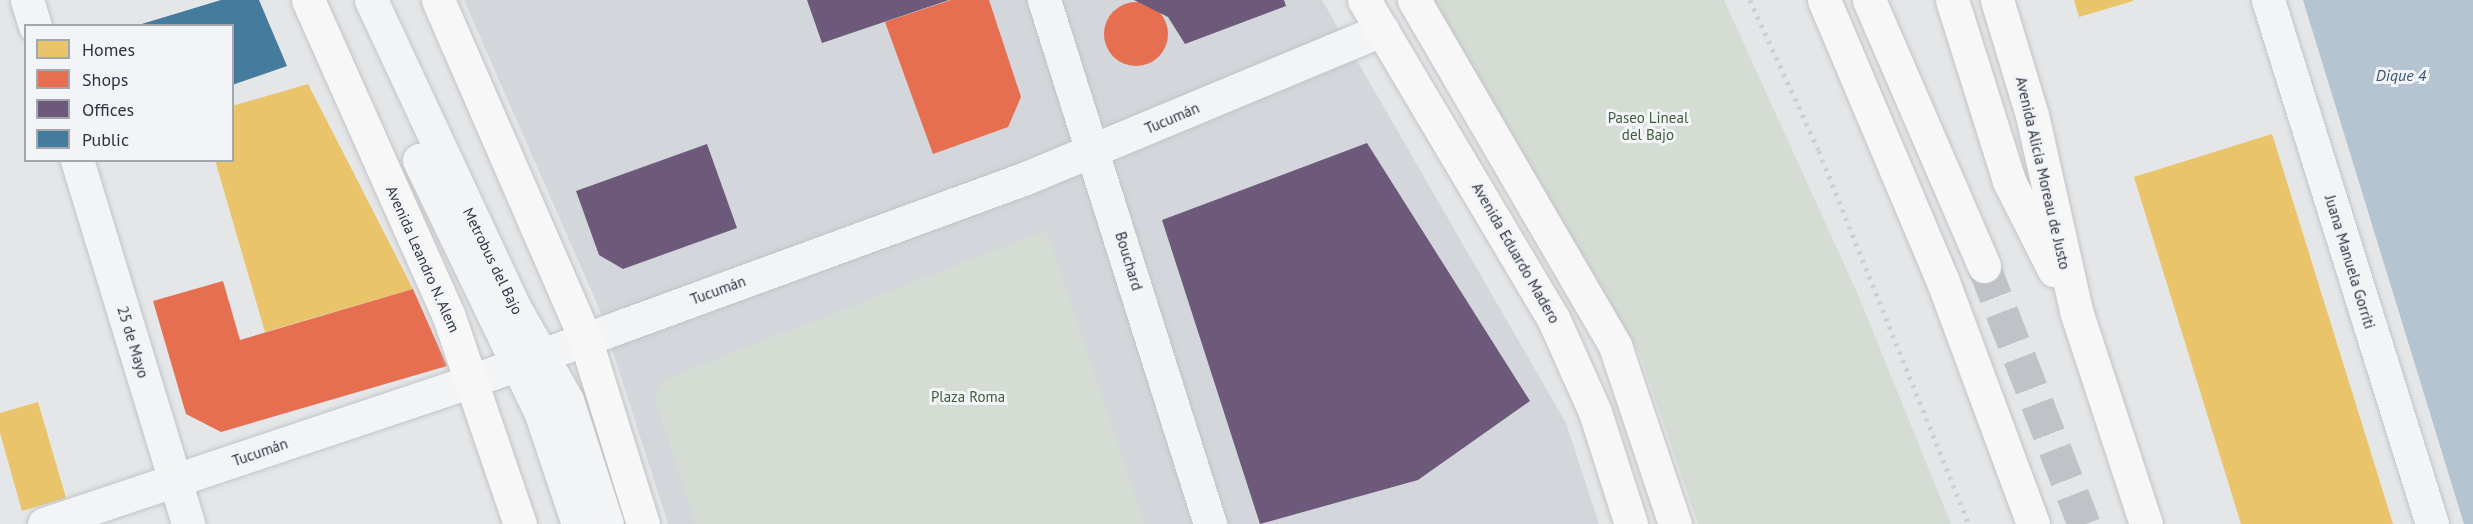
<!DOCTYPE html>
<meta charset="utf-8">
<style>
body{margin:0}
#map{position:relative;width:2473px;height:524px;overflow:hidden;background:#e4e6e8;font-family:"PT Sans",sans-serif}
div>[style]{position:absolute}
.built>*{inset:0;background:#d3d6db}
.green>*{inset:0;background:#d5dcd4}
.water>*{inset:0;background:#b4c4d1}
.homes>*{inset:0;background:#e9c46a}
.shops>*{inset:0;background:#e76f51}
.round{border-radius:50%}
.offices>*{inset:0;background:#6d597a}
.public>*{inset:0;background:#457b9d}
.highway-tunnel>*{height:33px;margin-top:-16.5px;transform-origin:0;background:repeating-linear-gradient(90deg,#bfc2c6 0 33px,transparent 0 49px)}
.roads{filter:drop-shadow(0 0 2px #c2c4c6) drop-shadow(0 0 2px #c2c4c6)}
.minor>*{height:33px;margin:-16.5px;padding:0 16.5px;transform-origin:16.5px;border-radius:16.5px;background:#f3f4f5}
.major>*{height:33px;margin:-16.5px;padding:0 16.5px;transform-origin:16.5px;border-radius:16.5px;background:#f7f7f7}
.highway>*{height:33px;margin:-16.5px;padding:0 16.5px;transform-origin:16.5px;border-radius:16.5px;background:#f7f7f7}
.rail>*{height:4.5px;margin-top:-2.25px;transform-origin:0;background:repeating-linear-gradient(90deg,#ccced0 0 3px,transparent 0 9px)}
span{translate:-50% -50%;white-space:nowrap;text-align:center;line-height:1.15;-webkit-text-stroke:6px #f2f4f7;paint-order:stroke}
.park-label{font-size:15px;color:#425b3a}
.street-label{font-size:15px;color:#2c3440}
.water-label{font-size:16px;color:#395471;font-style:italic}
.legend{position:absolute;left:24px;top:24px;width:210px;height:138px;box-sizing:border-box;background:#f2f4f7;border:2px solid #a3a7ae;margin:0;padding:8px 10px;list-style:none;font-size:18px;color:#2c3440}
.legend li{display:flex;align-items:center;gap:12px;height:30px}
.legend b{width:30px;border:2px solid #a3a7ae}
</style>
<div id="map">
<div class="built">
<div style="clip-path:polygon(464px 0,1322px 0,1566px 423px,1599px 524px,668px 524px,599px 308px)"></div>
</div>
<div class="green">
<div style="clip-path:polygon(1432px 0,1724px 0,1859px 297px,1951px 524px,1698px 524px,1640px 355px)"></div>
<div style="clip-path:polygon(1047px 230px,1145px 524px,695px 524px,655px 398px,665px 379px)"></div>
</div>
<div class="water">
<div style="clip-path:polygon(2303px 0,2473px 0,2473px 524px,2464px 524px)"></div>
</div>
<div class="homes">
<div style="clip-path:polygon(2074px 0,2133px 0,2133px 1px,2079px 17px)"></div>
<div style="clip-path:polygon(308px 84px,413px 289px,265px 332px,215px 160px,232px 160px,232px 106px)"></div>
<div style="clip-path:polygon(2272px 134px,2393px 524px,2241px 524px,2134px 177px)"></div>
<div style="clip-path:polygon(38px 402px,66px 498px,22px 511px,0 433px,0 413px)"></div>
</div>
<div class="shops">
<div style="clip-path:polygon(951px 0,989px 0,1021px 97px,1008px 127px,933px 154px,885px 22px)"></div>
<div class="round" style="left:1104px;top:2px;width:64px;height:64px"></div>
<div style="clip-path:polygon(223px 281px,240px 340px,413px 289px,447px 366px,221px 432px,186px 414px,153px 301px)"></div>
</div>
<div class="offices">
<div style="clip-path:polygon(807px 0,949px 0,822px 43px)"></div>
<div style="clip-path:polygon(1134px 0,1284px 0,1286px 6px,1185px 44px,1168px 17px)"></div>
<div style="clip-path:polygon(1367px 143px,1530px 401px,1418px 480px,1260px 524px,1162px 220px)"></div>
<div style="clip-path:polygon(707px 144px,737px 228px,623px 269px,599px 255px,576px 191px)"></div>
</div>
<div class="public">
<div style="clip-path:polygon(221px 0,259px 0,287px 66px,232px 85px,232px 26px,135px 26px)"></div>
</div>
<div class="highway-tunnel">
<div style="left:1984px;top:266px;width:277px;rotate:68.8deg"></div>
</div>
<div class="roads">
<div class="minor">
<div style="left:27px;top:0;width:27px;rotate:73deg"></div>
<div style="left:371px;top:0;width:339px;rotate:65deg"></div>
<div style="left:514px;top:307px;width:107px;rotate:60.3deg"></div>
<div style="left:567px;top:400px;width:130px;rotate:72.1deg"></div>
<div style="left:1044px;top:0;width:550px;rotate:72.42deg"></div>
<div style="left:2268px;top:0;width:549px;rotate:72.62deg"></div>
<div style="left:77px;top:160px;width:381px;rotate:73deg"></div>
<div style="left:419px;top:160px;width:279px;rotate:64.3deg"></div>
<div style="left:540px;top:411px;width:119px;rotate:71.4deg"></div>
<div style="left:44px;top:524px;width:453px;rotate:-18.5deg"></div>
<div style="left:474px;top:380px;width:588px;rotate:-20.1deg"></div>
<div style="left:1026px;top:178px;width:386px;rotate:-22.6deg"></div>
</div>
<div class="major">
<div style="left:308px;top:0;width:344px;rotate:66deg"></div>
<div style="left:448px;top:314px;width:222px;rotate:71.1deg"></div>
<div style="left:438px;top:0;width:369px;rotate:66.5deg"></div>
<div style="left:585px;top:338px;width:195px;rotate:72.7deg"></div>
<div style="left:1364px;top:0;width:370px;rotate:59.3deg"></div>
<div style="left:1553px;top:318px;width:103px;rotate:65.9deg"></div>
<div style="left:1595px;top:412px;width:118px;rotate:72.2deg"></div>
<div style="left:1414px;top:0;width:400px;rotate:59.8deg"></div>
<div style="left:1615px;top:346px;width:188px;rotate:71.4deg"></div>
<div style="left:1952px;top:0;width:190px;rotate:72.5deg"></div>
<div style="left:2009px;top:181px;width:100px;rotate:63.2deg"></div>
<div style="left:1997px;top:0;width:120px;rotate:73.1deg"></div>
<div style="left:2032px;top:115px;width:201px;rotate:77.3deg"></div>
<div style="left:2076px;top:311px;width:224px;rotate:71.8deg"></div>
</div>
<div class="highway">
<div style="left:1824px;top:0;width:303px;rotate:67.1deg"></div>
<div style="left:1942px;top:279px;width:261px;rotate:69.6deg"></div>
<div style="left:1869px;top:0;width:290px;rotate:66.6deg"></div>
</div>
</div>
<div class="rail">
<div style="left:1750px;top:0;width:166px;rotate:65.4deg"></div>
<div style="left:1819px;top:151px;width:402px;rotate:68.1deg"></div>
</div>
<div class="park-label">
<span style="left:1648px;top:126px">Paseo Lineal<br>del Bajo</span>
<span style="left:968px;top:397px">Plaza Roma</span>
</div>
<div class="street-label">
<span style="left:1172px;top:118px;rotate:-23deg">Tucumán</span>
<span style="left:2043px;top:173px;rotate:77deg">Avenida Alicia Moreau de Justo</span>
<span style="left:1516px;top:253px;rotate:60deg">Avenida Eduardo Madero</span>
<span style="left:423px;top:259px;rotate:66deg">Avenida Leandro N. Alem</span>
<span style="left:493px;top:261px;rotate:64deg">Metrobus del Bajo</span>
<span style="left:1129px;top:261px;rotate:73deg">Bouchard</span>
<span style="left:2350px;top:262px;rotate:73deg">Juana Manuela Gorriti</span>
<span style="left:718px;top:290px;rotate:-20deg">Tucumán</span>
<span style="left:133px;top:342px;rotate:73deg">25 de Mayo</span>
<span style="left:260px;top:452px;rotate:-19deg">Tucumán</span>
</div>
<div class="water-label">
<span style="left:2401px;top:75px">Dique 4</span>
</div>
<ul class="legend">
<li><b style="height:16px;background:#e9c46a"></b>Homes</li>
<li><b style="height:16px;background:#e76f51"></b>Shops</li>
<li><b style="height:16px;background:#6d597a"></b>Offices</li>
<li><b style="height:16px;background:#457b9d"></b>Public</li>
</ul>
</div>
